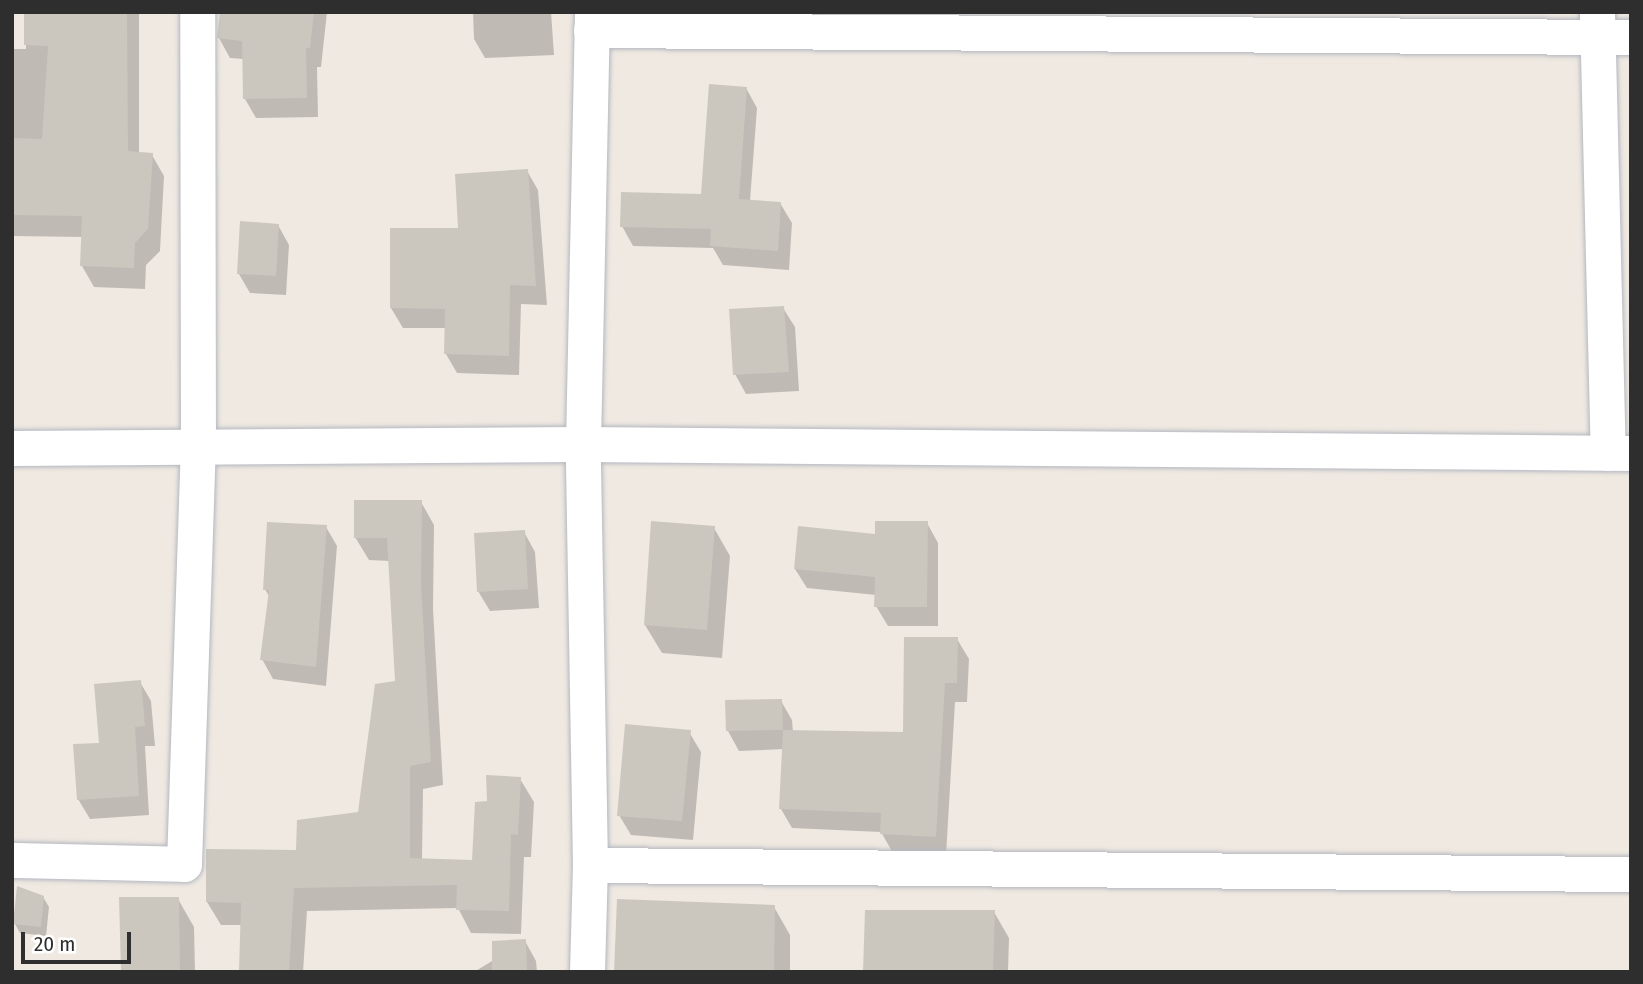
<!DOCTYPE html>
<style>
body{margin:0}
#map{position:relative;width:1643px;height:984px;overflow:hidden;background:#efe9e1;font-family:"Fira Sans Condensed",sans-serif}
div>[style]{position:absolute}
.shadow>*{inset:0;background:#0003}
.building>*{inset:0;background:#cbc7bf}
.roads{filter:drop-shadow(0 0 2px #b4b7c1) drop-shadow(0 0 2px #b4b7c1)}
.street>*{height:35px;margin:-17.5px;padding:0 17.5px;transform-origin:17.5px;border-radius:17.5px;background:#fff}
span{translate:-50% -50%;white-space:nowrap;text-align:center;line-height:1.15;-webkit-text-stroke:5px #fff;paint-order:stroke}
.frame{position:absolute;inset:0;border:14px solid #2e2e2e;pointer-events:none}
.scale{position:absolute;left:21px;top:932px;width:110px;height:32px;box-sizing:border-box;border:4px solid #2e2e2e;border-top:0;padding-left:9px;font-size:21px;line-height:24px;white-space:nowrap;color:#2e2e2e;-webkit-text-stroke:5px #fff;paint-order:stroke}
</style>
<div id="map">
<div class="shadow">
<div style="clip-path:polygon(26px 12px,139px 12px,139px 154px,152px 155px,164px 176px,160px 251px,146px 265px,145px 289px,94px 287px,82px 266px,83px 237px,12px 236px,12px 49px,26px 49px)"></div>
<div style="clip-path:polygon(221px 12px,327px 12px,321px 67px,317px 67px,318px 117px,256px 118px,245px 99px,244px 59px,230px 58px,219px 38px)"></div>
<div style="clip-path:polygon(473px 12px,551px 12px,554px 55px,485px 58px,474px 39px)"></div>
<div style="clip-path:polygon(746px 88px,757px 108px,750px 201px,780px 203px,792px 223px,789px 270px,723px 265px,713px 248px,633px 246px,622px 226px,702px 196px)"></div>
<div style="clip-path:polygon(527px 171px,538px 190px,547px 305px,521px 304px,519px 375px,457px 373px,446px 354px,446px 328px,403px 328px,391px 308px,460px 230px)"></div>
<div style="clip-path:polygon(278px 225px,289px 245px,286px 295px,250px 293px,239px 274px)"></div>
<div style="clip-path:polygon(783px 308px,795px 327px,799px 391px,746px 394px,735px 374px)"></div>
<div style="clip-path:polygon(421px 502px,434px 525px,433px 609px,443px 785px,423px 789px,422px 860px,474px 862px,489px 803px,520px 779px,534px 802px,531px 857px,524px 857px,521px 934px,471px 933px,458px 908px,307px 911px,303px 972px,241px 972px,242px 925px,221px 925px,207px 902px,359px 814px,397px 683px,390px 561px,369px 560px,355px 537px)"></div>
<div style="clip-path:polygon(927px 523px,938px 543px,938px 626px,888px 626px,876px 606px,876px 595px,807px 588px,795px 569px,877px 536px)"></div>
<div style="clip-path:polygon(326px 527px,337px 546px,326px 686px,273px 679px,262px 659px,270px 598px,265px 589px)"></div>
<div style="clip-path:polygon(714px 528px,730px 556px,722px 658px,662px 653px,645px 625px)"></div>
<div style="clip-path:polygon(524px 532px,535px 552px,539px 608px,490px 611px,478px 591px)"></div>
<div style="clip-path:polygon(957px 639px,969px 659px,967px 702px,955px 702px,946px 856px,893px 853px,881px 832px,792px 828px,781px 809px,784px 749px,739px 751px,728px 731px,727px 702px,781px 701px,792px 720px,793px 732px,905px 734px)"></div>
<div style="clip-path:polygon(140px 682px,151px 701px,155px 746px,145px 746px,149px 815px,90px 819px,78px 799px,101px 745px)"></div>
<div style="clip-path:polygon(689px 732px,701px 752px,693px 840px,631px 835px,619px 815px)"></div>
<div style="clip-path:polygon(43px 897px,49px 907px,46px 936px,20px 933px,15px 924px)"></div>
<div style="clip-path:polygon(178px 899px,194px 927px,195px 972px,123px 972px)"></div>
<div style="clip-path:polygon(774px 907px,790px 935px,790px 972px,616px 972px)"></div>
<div style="clip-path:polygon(994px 912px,1009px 938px,1008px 972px,865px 972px)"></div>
<div style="clip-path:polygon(525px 941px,536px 961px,537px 972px,474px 972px)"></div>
</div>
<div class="building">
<div style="clip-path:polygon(24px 12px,127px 12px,128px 151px,153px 153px,148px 229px,135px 243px,134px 268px,80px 266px,82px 216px,12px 215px,12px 138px,42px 139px,48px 46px,24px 45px)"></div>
<div style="clip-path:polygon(220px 12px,314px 12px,310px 48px,306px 48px,307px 98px,243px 99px,242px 41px,217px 38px)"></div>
<div style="clip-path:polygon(709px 84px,747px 87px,739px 199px,781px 202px,778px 251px,710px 246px,711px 229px,620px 227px,621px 192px,701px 194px)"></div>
<div style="clip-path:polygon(528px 169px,536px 286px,510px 285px,509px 356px,444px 354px,445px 309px,390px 308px,390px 228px,458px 228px,455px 174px)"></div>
<div style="clip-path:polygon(240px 221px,279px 224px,276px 276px,237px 274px)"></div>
<div style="clip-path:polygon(784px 306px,789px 372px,733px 375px,729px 309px)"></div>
<div style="clip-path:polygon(354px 500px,422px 500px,421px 584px,431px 762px,410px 766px,410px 858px,472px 860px,475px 802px,487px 801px,486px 775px,521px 777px,518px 835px,511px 834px,509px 911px,456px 910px,457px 885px,294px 888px,289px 972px,239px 971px,241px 903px,206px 902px,206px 849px,296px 850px,297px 820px,358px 812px,375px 684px,395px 681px,387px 538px,354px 538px)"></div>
<div style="clip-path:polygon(651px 521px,715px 526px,707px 630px,644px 625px)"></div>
<div style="clip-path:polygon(875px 521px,928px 521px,927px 607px,874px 607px,875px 577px,794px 569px,798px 526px,875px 534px)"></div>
<div style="clip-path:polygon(267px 522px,327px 525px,316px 667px,260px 660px,269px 590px,263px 590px)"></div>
<div style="clip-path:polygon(525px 530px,528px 589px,477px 592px,474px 533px)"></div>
<div style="clip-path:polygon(904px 637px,958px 637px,957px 683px,945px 683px,936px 837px,880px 834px,881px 813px,779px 809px,783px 730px,903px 732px)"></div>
<div style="clip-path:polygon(141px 680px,145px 726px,135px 727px,139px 796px,77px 800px,73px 744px,99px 743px,94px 684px)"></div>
<div style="clip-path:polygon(782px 699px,783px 730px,726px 731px,725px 700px)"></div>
<div style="clip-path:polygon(625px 724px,691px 730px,682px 821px,617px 816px)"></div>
<div style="clip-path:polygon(17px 886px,44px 896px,41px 927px,13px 924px)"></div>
<div style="clip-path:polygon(119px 897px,179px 897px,180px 972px,121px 972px)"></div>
<div style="clip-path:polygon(617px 899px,775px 905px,774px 972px,614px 972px)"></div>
<div style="clip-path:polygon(865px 910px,995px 910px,993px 972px,863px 972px)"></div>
<div style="clip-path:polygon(526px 939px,527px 972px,492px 972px,492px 941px)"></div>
</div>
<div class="roads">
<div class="street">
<div style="left:1597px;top:12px;width:441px;rotate:88.6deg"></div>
<div style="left:591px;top:30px;width:1040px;rotate:0.39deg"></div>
<div style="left:12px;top:448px;width:571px;rotate:-0.4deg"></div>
<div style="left:583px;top:444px;width:1048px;rotate:0.49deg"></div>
<div style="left:12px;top:860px;width:172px;rotate:1.3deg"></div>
<div style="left:184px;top:864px;width:415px;rotate:-88.1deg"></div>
<div style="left:198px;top:449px;width:437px;rotate:-90.1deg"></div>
<div style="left:590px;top:865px;width:1041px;rotate:0.5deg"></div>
<div style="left:587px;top:972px;width:107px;rotate:-88.4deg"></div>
<div style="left:590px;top:865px;width:421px;rotate:-91deg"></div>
<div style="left:583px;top:444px;width:432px;rotate:-88.8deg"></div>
</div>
</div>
<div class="frame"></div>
<div class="scale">20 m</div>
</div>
